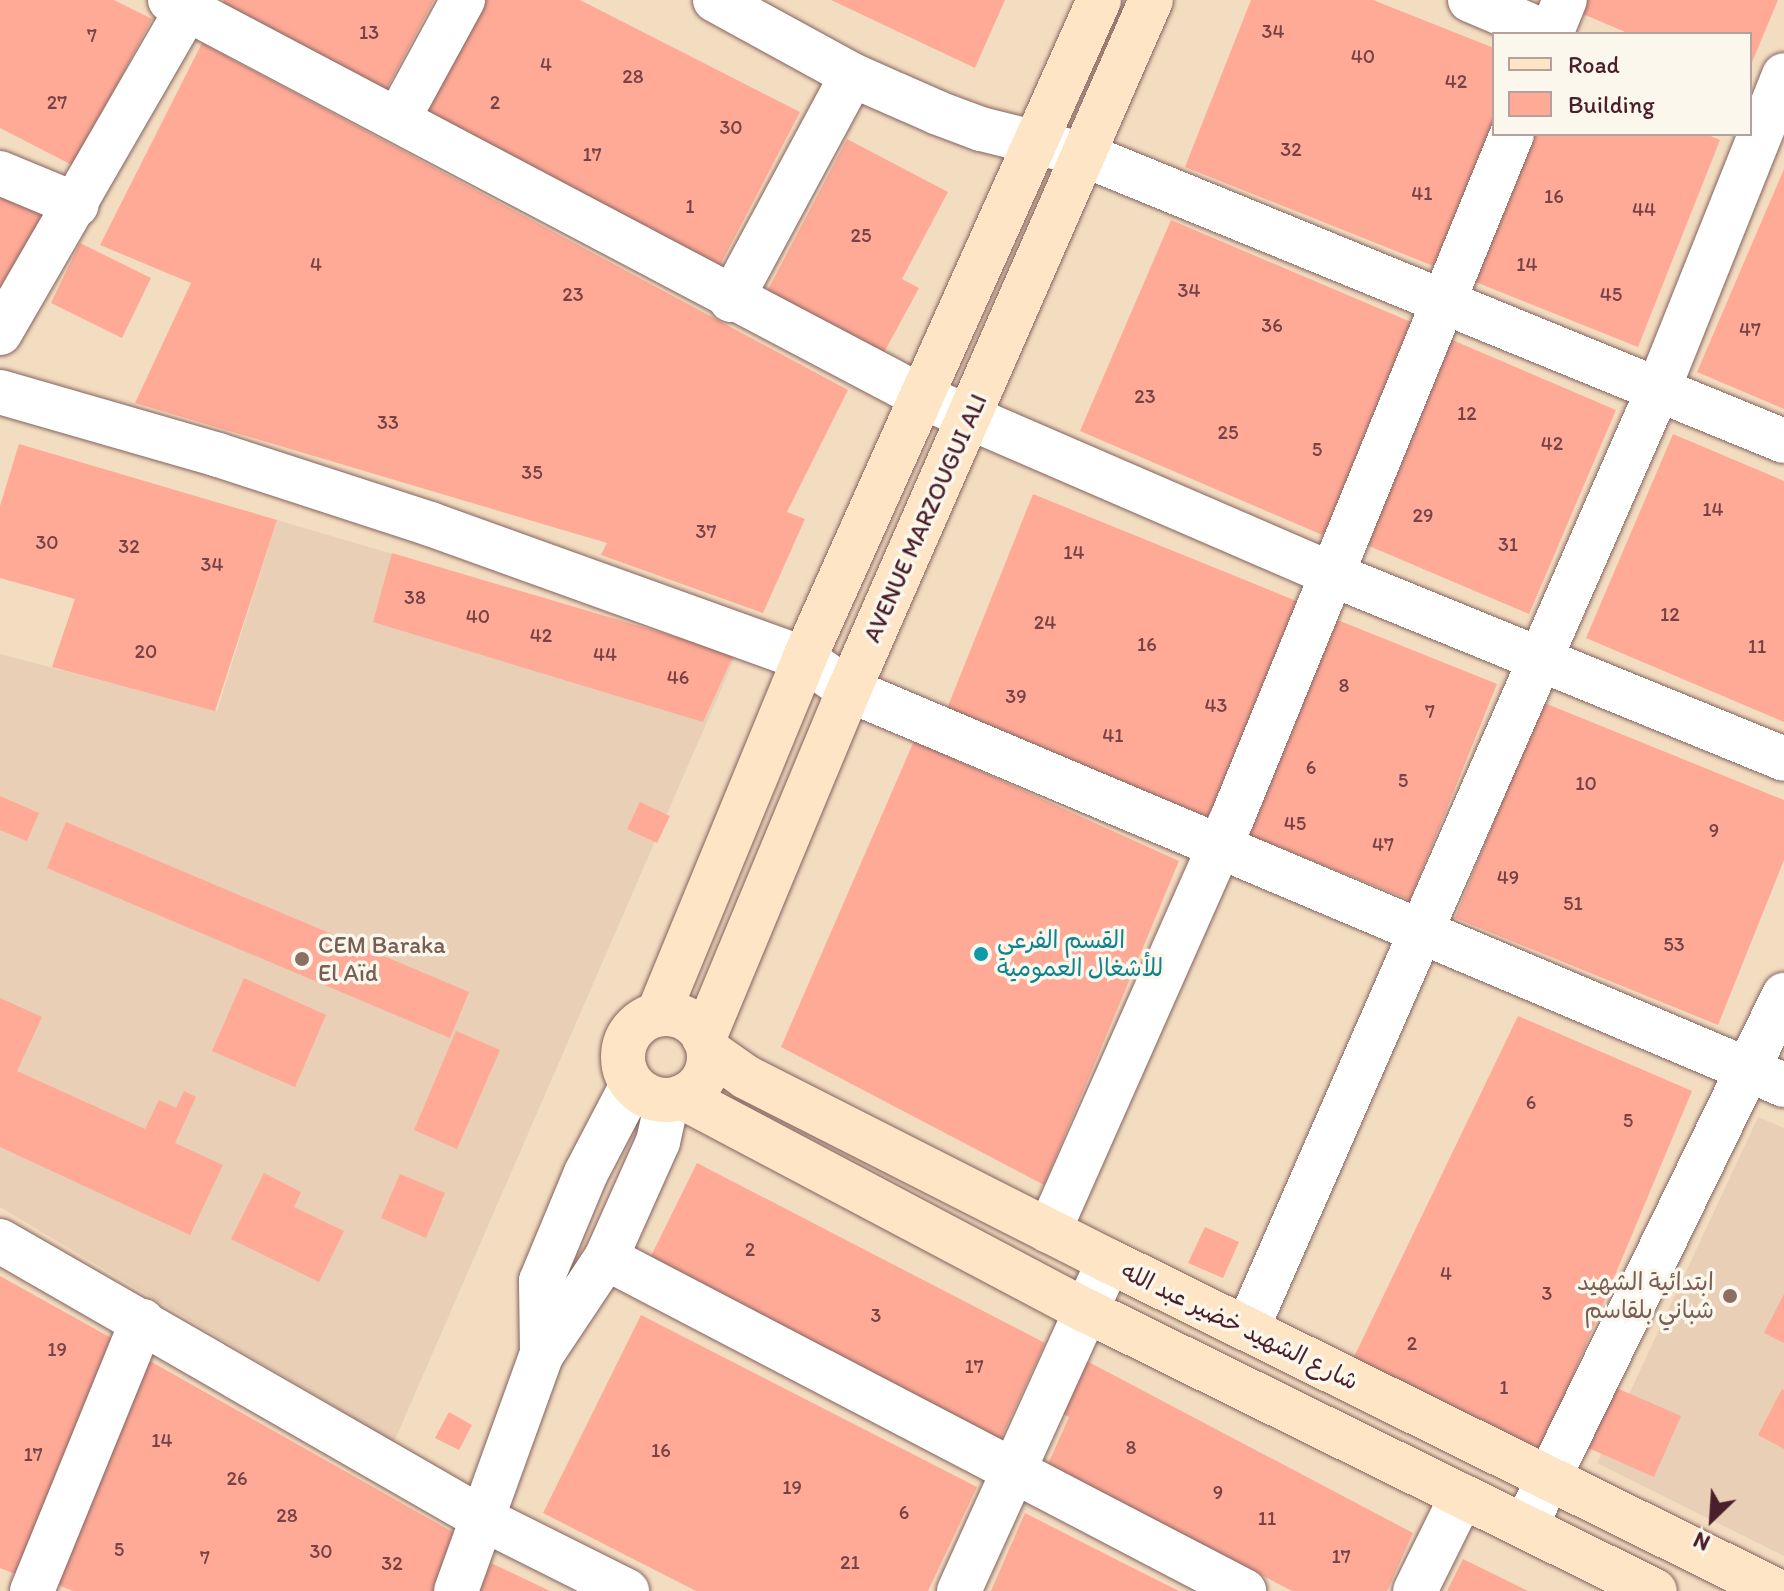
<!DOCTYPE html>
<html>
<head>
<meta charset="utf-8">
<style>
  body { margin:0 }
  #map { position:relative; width:1784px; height:1591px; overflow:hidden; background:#f3ddc0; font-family:Itim,"Playpen Sans Arabic",sans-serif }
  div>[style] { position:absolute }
  .built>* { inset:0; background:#e8cfb5 }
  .building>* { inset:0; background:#feaa97 }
  .roads { filter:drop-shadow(0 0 2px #85625f) drop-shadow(0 0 2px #85625f) }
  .minor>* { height:44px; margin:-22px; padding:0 22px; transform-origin:22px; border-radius:22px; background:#fff }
  .tertiary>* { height:44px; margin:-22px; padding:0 22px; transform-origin:22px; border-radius:22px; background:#fff }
  .secondary>* { height:44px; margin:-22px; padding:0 22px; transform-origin:22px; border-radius:22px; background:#fde5c5 }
  .secondary>.ring { margin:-22px; padding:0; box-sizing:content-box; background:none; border:44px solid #fde5c5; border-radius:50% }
  .dots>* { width:22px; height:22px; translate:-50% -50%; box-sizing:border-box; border:4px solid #fbf7ec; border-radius:50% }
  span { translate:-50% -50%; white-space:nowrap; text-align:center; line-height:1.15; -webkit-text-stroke:7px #fbf7ec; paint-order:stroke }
  .number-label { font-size:20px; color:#774246 }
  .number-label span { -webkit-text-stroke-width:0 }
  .street-label { font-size:24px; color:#4a1f2b }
  .culture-label { font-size:24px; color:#0d838f }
  .left { translate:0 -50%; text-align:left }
  .education-label { font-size:24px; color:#785e54 }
  .right { translate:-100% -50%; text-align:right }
  .legend { position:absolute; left:1492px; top:32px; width:260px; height:104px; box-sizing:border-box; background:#fbf7ec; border:2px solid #b4a19f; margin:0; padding:10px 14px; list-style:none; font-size:24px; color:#4a1f2b }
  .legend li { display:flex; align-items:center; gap:16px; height:40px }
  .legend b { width:40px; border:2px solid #b4a19f }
  .north { position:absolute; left:1672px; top:1479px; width:80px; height:80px; -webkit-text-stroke:6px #fbf7ec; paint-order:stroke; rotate:205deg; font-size:22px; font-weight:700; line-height:32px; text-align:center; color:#4a1f2b }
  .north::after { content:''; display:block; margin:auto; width:28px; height:36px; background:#4a1f2b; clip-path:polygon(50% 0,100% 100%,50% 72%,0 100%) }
</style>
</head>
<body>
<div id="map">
  <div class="built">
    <i style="clip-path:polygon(277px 520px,736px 655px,394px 1442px,0 1207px,0 654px,217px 711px)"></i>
    <i style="clip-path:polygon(1758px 1117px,1784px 1128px,1784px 1556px,1597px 1463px)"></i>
  </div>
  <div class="building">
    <i style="clip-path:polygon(0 0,114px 0,152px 19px,74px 166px,0 128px)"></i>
    <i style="clip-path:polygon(224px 0,434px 0,385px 92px,221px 6px)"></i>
    <i style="clip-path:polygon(486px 0,580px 0,800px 112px,717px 271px,426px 114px)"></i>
    <i style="clip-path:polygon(831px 0,1005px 0,975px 68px)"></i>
    <i style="clip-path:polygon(1251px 0,1373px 0,1494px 48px,1494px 135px,1441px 269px,1185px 167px)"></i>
    <i style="clip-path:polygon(1583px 0,1778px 0,1750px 67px,1750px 34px,1630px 34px,1578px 12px)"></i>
    <i style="clip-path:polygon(202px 43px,848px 390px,787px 512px,805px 519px,763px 613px,601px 555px,607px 543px,135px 403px,191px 283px,100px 245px)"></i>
    <i style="clip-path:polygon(1531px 134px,1706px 134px,1720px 140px,1638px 347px,1473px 281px)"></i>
    <i style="clip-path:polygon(847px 139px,948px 192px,902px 279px,919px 288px,881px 358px,764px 297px)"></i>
    <i style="clip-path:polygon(1784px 169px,1784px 409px,1697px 372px)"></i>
    <i style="clip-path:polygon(0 196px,47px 217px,0 294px)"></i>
    <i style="clip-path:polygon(1171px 220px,1418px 325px,1327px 537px,1080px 431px)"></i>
    <i style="clip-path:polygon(80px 243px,151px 278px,122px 338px,51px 303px)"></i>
    <i style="clip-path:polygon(1450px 339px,1616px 410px,1529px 614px,1362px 543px)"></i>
    <i style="clip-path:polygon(1673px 434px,1784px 481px,1784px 722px,1586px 638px)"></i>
    <i style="clip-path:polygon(19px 444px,277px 520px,215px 711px,52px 667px,75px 599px,0 578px,0 506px)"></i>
    <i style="clip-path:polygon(1033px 494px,1299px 602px,1211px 818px,946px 711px)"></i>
    <i style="clip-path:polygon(392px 553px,649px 629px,734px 654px,703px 722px,373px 622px)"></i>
    <i style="clip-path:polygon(1330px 617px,1497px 684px,1410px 900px,1243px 833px)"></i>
    <i style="clip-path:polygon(1542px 702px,1784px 800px,1784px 860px,1718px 1025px,1455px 918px)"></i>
    <i style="clip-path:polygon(914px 741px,1179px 861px,1044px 1185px,781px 1047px)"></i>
    <i style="clip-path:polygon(0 796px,39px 813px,27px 841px,0 830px)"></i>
    <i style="clip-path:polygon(640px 802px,670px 816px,657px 843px,627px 829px)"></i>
    <i style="clip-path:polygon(66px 822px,469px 992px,450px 1038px,47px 868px)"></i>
    <i style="clip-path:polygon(244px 978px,326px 1015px,295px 1087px,212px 1051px)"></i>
    <i style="clip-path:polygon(0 998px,42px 1017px,17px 1071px,145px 1129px,159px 1100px,176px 1108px,184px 1091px,196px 1097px,175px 1143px,223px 1165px,190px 1235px,0 1147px)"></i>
    <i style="clip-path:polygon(1518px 1016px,1692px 1091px,1542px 1450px,1353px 1359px)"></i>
    <i style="clip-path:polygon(456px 1031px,500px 1050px,457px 1149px,414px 1130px)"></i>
    <i style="clip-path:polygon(697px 1163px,1045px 1343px,1000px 1441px,651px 1256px)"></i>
    <i style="clip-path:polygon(264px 1173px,301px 1192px,294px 1207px,344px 1231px,319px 1282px,231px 1239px)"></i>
    <i style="clip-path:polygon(400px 1174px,445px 1193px,426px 1238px,381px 1218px)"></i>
    <i style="clip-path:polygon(1205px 1227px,1239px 1242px,1223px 1278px,1188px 1263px)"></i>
    <i style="clip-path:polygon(0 1276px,113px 1339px,18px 1575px,0 1568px)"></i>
    <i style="clip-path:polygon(1784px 1294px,1784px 1343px,1764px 1333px)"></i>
    <i style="clip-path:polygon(641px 1315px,977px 1487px,928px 1591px,696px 1591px,543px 1513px)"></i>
    <i style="clip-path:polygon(1066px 1350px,1413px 1533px,1387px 1591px,1292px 1591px,1048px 1464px,1069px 1417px,1042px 1404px)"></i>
    <i style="clip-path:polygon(150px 1361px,458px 1535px,434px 1591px,73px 1591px,58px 1585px,108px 1464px,77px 1451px,85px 1430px,116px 1443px)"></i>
    <i style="clip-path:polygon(1612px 1386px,1681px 1416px,1654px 1477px,1586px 1447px)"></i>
    <i style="clip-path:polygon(1782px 1389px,1784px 1390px,1784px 1449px,1758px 1435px)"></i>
    <i style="clip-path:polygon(449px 1412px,472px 1425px,459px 1450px,435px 1438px)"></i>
    <i style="clip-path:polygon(1025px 1513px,1127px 1565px,1179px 1591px,991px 1591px)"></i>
    <i style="clip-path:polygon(1463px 1559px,1528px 1591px,1447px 1591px)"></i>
    <i style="clip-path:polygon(491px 1563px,550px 1591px,480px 1591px)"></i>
  </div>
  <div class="roads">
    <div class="minor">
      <i style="left:170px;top:0;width:848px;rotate:27.83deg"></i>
      <i style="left:920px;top:396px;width:448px;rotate:23.4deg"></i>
      <i style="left:1331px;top:574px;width:489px;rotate:22.2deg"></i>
      <i style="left:715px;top:0;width:156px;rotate:28.7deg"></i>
      <i style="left:852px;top:75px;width:94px;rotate:23.8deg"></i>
      <i style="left:938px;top:113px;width:46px;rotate:20.4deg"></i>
      <i style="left:981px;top:129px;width:104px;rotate:13.9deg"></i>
      <i style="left:1082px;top:154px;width:758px;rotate:22.24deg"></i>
      <i style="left:1470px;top:0;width:87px;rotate:23deg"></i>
      <i style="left:1551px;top:34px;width:37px;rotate:-68deg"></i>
      <i style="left:398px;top:119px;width:136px;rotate:-61.4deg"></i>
      <i style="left:0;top:173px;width:83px;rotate:22.6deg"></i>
      <i style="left:731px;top:300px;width:255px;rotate:-61.7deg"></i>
      <i style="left:0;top:333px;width:384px;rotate:-60deg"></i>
      <i style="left:0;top:392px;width:227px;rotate:16.1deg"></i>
      <i style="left:218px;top:455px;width:223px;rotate:18deg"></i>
      <i style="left:430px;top:524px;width:398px;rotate:19.8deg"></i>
      <i style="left:804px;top:659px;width:55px;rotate:34.6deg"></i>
      <i style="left:849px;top:690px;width:1015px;rotate:22.9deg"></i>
      <i style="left:1049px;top:1231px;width:449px;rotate:-66.1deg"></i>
      <i style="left:1231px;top:821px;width:742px;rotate:-67.75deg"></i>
      <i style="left:0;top:1241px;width:560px;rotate:29.91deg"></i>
      <i style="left:485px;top:1520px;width:159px;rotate:26.6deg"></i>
      <i style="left:606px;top:1258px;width:720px;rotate:27.56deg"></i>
      <i style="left:1247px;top:1329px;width:1025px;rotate:-66.36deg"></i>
      <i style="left:1658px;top:390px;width:339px;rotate:-68.2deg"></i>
      <i style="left:1525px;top:1527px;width:592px;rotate:-64.04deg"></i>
      <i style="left:32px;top:1591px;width:292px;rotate:-67.8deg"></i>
      <i style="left:959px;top:1591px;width:362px;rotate:-65.6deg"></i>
      <i style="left:1415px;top:1591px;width:106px;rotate:-63.7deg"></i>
    </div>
    <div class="tertiary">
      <i style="left:542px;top:1354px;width:73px;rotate:-90.8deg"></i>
      <i style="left:541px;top:1281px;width:117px;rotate:-67.4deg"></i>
      <i style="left:586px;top:1173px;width:99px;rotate:-62.4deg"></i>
      <i style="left:456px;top:1591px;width:252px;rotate:-70.1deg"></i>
      <i style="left:542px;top:1354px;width:115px;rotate:-56.3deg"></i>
      <i style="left:606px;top:1258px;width:127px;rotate:-65.9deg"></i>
      <i style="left:658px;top:1142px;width:42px;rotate:-77.6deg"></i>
    </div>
    <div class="secondary">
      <i class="ring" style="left:623px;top:1014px;width:42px;height:42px"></i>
      <i style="left:658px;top:1014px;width:384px;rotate:-67.6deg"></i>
      <i style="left:804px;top:659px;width:722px;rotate:-65.88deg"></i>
      <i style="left:704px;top:1038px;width:377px;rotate:-67.4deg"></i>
      <i style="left:849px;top:690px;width:753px;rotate:-66.36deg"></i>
      <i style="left:709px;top:1051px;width:45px;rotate:35.1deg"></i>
      <i style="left:746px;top:1077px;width:407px;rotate:26.9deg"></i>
      <i style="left:1109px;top:1261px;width:745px;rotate:26.29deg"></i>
      <i style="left:682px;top:1097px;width:458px;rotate:27.9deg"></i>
      <i style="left:1087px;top:1311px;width:633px;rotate:26.24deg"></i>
    </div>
  </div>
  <div class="dots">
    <i style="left:981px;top:954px;background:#0f9aa8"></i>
    <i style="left:302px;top:959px;background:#8d6e63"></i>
    <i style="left:1730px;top:1296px;background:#8d6e63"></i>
  </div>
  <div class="number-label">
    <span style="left:1273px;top:31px">34</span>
    <span style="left:369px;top:32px">13</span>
    <span style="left:92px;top:35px">7</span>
    <span style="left:1363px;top:56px">40</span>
    <span style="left:546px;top:64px">4</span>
    <span style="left:633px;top:76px">28</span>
    <span style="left:1456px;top:81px">42</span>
    <span style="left:57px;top:102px">27</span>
    <span style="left:495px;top:102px">2</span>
    <span style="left:731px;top:127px">30</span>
    <span style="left:1291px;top:149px">32</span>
    <span style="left:592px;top:154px">17</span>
    <span style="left:1422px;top:193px">41</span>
    <span style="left:1554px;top:196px">16</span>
    <span style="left:690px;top:206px">1</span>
    <span style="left:1644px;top:209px">44</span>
    <span style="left:861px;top:235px">25</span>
    <span style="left:316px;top:264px">4</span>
    <span style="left:1527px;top:264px">14</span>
    <span style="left:1189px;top:290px">34</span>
    <span style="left:573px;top:294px">23</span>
    <span style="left:1611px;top:294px">45</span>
    <span style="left:1272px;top:325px">36</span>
    <span style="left:1750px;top:329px">47</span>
    <span style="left:1145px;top:396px">23</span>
    <span style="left:1467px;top:413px">12</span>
    <span style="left:388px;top:422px">33</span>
    <span style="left:1228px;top:432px">25</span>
    <span style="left:1552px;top:443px">42</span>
    <span style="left:1317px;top:449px">5</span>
    <span style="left:532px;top:472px">35</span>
    <span style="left:1713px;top:509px">14</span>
    <span style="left:1423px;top:515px">29</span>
    <span style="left:706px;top:531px">37</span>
    <span style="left:47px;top:542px">30</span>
    <span style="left:1508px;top:544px">31</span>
    <span style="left:129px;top:546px">32</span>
    <span style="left:1074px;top:552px">14</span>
    <span style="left:212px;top:564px">34</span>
    <span style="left:415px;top:597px">38</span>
    <span style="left:1670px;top:614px">12</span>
    <span style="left:478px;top:616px">40</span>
    <span style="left:1045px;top:622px">24</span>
    <span style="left:541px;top:635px">42</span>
    <span style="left:1147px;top:644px">16</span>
    <span style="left:1757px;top:646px">11</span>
    <span style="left:146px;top:651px">20</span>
    <span style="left:605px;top:654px">44</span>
    <span style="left:678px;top:677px">46</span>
    <span style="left:1344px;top:685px">8</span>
    <span style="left:1016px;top:696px">39</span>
    <span style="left:1216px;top:705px">43</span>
    <span style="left:1430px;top:711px">7</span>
    <span style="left:1113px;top:735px">41</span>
    <span style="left:1311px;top:767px">6</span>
    <span style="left:1403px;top:780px">5</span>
    <span style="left:1586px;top:783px">10</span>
    <span style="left:1295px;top:823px">45</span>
    <span style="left:1714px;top:830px">9</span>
    <span style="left:1383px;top:844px">47</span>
    <span style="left:1508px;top:877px">49</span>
    <span style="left:1573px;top:903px">51</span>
    <span style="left:1674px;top:944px">53</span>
    <span style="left:1531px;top:1102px">6</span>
    <span style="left:1628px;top:1120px">5</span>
    <span style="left:750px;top:1249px">2</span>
    <span style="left:1446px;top:1273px">4</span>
    <span style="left:1547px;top:1293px">3</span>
    <span style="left:876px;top:1315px">3</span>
    <span style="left:1412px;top:1343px">2</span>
    <span style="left:57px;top:1349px">19</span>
    <span style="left:974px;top:1366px">17</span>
    <span style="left:1504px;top:1387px">1</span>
    <span style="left:162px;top:1440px">14</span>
    <span style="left:1131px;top:1447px">8</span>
    <span style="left:661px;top:1450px">16</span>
    <span style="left:33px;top:1454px">17</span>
    <span style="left:237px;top:1478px">26</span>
    <span style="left:792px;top:1487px">19</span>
    <span style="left:1218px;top:1492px">9</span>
    <span style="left:904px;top:1512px">6</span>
    <span style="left:287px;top:1515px">28</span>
    <span style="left:1267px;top:1518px">11</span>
    <span style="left:119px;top:1549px">5</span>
    <span style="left:321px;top:1551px">30</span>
    <span style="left:1341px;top:1556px">17</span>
    <span style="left:205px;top:1557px">7</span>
    <span style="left:850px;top:1562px">21</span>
    <span style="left:392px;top:1563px">32</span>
  </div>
  <div class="street-label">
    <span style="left:925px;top:518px;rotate:-66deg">AVENUE MARZOUGUI ALI</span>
    <span style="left:1240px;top:1326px;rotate:26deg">شارع الشهيد خضير عبد الله</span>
  </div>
  <div class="culture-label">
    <span class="left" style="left:997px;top:954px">القسم الفرعي<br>للأشغال العمومية</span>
  </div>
  <div class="education-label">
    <span class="left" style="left:318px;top:959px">CEM Baraka<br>El Aïd</span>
    <span class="right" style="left:1714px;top:1296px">ابتدائية الشهيد<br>شباني بلقاسم</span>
  </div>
  <ul class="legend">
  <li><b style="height:10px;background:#fde5c5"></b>Road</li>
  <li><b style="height:22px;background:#feaa97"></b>Building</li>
  </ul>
  <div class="north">N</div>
</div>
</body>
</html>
